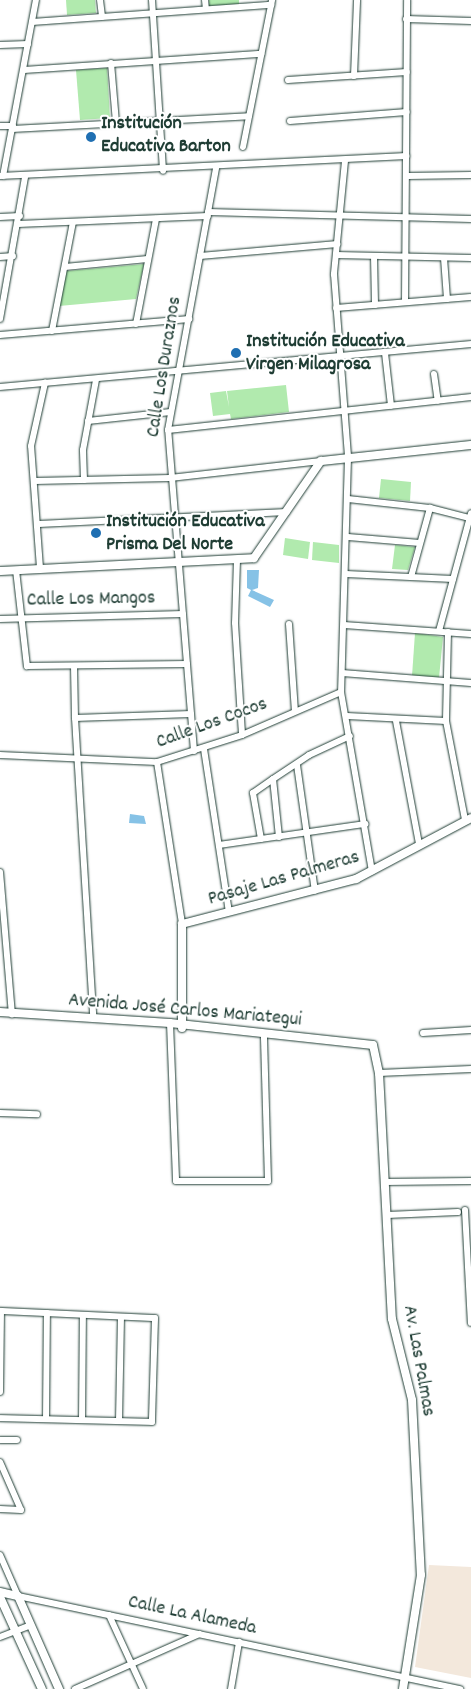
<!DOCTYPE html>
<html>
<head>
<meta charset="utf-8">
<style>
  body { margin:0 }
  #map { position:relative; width:471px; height:1689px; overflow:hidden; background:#fff; font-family:Dekko,sans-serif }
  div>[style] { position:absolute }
  .built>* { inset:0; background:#f3e8dc }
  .green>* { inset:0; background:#b1eaae }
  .water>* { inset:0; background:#86c2e6 }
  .roads { filter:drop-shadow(0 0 1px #1f3d34) drop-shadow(0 0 1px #1f3d34) }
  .minor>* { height:6px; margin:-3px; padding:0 3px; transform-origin:3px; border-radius:3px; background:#fff }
  .tertiary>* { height:8px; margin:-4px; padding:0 4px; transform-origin:4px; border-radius:4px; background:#fff }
  .dots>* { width:14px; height:14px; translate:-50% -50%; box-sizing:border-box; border:2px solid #fff; border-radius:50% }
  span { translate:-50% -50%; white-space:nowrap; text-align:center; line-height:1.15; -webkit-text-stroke:4px #fff; paint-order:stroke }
  .poi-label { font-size:20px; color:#1f3d34; font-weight:700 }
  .left { translate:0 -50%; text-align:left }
  .street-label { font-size:20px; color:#1f3d34 }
</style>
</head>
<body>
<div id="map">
  <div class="built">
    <i style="clip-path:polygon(429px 1565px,471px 1567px,471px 1678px,415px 1667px)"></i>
  </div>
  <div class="green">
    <i style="clip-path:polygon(66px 0,95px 0,96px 13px,67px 15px)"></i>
    <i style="clip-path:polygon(209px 0,239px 0,239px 4px,209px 6px)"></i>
    <i style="clip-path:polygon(107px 68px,110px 118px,80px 120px,76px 70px)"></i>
    <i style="clip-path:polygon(144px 264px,136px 299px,59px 306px,66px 271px)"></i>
    <i style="clip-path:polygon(286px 385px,289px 412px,231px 419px,230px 414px,213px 416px,210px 393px,226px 391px,229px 407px,227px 391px)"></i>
    <i style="clip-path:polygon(381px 479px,411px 482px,410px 501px,379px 498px)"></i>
    <i style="clip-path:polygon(285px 538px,310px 542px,308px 559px,283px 555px)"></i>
    <i style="clip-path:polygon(313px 542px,339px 545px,339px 563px,312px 560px)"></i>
    <i style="clip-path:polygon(395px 545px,415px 547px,408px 570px,392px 569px)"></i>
    <i style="clip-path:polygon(415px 633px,443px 637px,439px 678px,412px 676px)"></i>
  </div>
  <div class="water">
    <i style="clip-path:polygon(247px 570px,259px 570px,258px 588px,252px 590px,274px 600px,270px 607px,248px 596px,251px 590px,247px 588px)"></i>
    <i style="clip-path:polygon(130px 814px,144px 816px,146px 824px,129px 823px)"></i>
  </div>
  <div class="roads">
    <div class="minor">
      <i style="left:100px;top:0;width:17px;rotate:83deg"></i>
      <i style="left:152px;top:0;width:171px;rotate:86.3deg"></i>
      <i style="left:205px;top:0;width:9px;rotate:84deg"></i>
      <i style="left:406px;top:19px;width:65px;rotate:1.8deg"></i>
      <i style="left:32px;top:22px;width:240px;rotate:-4.1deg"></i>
      <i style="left:0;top:45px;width:28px;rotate:-2deg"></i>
      <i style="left:111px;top:63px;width:60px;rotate:85.2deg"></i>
      <i style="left:24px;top:70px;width:238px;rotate:-3.9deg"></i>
      <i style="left:354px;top:76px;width:76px;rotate:-87.7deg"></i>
      <i style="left:288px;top:80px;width:119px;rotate:-3.8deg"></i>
      <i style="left:290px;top:121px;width:117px;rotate:-4.4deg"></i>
      <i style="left:0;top:126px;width:13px"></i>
      <i style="left:12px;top:129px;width:237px;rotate:-3.1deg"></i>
      <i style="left:243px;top:147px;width:150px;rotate:-78.8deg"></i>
      <i style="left:345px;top:161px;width:114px;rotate:95.6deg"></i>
      <i style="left:334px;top:274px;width:185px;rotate:85.6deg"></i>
      <i style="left:348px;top:458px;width:234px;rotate:91.7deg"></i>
      <i style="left:341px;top:692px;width:182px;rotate:80.2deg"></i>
      <i style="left:0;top:176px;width:407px;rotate:-2.8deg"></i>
      <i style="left:3px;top:176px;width:179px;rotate:-79.4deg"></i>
      <i style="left:408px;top:176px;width:63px;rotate:-0.9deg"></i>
      <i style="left:208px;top:212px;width:263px;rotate:1.5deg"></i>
      <i style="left:0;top:217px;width:20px;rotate:-3deg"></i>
      <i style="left:18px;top:224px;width:190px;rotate:-2.4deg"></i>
      <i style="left:336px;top:255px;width:135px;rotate:1.3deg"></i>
      <i style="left:200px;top:256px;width:138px;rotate:-5deg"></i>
      <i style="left:374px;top:256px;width:49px;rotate:88.8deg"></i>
      <i style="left:0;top:257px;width:13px;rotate:-4deg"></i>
      <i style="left:444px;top:258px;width:41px;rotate:85.8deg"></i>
      <i style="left:65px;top:267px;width:83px;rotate:-5.5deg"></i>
      <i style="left:405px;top:302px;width:302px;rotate:-89.6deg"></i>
      <i style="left:336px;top:308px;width:135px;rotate:-4.7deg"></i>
      <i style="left:0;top:319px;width:144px;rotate:-80deg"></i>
      <i style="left:136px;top:324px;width:107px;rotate:-79.2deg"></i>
      <i style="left:52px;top:331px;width:111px;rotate:-79.1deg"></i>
      <i style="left:0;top:335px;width:190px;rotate:-4.8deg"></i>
      <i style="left:385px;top:353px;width:53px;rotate:83.5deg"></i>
      <i style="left:434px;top:374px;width:27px;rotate:82deg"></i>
      <i style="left:0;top:387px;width:473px;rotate:-5.2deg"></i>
      <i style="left:88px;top:421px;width:83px;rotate:-6.2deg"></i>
      <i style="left:168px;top:430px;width:305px;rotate:-6.2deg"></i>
      <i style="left:84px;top:480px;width:30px;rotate:-92deg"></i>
      <i style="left:83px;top:450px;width:71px;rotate:-79.5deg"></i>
      <i style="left:35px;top:481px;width:135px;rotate:-1.3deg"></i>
      <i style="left:170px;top:478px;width:152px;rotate:-6.4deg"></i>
      <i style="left:348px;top:499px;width:82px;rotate:6.3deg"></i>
      <i style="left:430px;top:508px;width:40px;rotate:14.4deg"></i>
      <i style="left:39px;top:524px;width:248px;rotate:-2.8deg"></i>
      <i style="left:348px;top:537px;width:72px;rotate:4.8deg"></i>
      <i style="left:237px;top:560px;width:63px;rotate:91.8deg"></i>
      <i style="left:235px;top:623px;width:112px;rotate:86.4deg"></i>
      <i style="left:40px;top:568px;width:122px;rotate:-94.2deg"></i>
      <i style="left:31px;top:446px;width:65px;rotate:-77.5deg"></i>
      <i style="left:16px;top:570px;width:97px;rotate:83.5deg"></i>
      <i style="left:27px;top:666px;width:160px;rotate:-0.7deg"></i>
      <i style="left:346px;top:574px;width:107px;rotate:2.7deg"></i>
      <i style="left:411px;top:577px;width:72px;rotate:-74.6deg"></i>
      <i style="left:0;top:619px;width:183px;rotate:-1.6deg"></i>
      <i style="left:289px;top:624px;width:87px;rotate:86.1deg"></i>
      <i style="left:344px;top:625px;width:127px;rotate:4.1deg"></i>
      <i style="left:439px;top:631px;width:122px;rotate:-74.8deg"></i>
      <i style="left:448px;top:632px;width:89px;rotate:91.3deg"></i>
      <i style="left:446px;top:721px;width:101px;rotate:79.1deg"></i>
      <i style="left:74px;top:666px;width:52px;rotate:88.9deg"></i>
      <i style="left:75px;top:718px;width:116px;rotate:-2deg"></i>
      <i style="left:342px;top:673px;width:129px;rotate:4.4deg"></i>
      <i style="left:347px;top:716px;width:99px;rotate:2.9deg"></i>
      <i style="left:75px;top:718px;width:299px;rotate:86.5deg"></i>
      <i style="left:396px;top:721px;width:125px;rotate:79.4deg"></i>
      <i style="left:204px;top:749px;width:165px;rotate:81.3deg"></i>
      <i style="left:194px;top:751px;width:322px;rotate:-94.6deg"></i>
      <i style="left:168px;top:430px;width:266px;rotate:-79.6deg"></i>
      <i style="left:0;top:755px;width:157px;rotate:2.6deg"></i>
      <i style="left:157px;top:762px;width:89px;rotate:-17.6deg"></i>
      <i style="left:242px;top:735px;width:108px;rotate:-23.5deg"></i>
      <i style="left:157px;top:762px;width:164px;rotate:81.2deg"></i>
      <i style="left:297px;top:765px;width:127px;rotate:81.9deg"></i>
      <i style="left:279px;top:837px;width:58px;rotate:-95.9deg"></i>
      <i style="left:273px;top:779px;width:43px;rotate:-33.7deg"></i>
      <i style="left:309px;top:755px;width:45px;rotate:-24.9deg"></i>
      <i style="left:261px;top:839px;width:47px;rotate:-99.9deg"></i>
      <i style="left:253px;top:793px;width:24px;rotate:-35deg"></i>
      <i style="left:219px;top:845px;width:148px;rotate:-8.2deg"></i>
      <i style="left:0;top:872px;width:143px;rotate:85.2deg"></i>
      <i style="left:170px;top:1023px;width:158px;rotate:87.8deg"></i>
      <i style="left:176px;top:1181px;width:92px"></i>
      <i style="left:268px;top:1181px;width:145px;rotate:-91.6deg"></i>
      <i style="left:423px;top:1033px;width:48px;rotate:-3.6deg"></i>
      <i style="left:379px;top:1073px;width:92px;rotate:-2.5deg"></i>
      <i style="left:0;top:1113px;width:37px;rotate:2deg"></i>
      <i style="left:385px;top:1182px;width:86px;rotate:-0.7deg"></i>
      <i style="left:465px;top:1210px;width:113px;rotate:87deg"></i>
      <i style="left:387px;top:1215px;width:71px;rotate:-2.4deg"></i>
      <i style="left:0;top:1311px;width:155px;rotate:2.6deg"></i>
      <i style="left:155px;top:1318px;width:104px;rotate:91.7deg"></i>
      <i style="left:152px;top:1422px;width:152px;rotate:-178.5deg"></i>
      <i style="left:0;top:1392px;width:81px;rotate:-89.3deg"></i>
      <i style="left:46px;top:1419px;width:106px;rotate:-89.5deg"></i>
      <i style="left:82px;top:1420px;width:105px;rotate:-89.5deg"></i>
      <i style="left:119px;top:1421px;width:104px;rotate:-88.9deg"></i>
      <i style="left:0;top:1440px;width:17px"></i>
      <i style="left:0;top:1462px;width:52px;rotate:66.4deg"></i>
      <i style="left:21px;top:1510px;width:21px;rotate:-177deg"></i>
      <i style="left:0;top:1555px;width:45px;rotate:66.3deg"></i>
      <i style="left:18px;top:1596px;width:452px;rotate:11.9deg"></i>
      <i style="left:109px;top:1615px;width:81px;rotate:65.3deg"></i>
      <i style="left:0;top:1637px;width:33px;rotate:-21deg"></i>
      <i style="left:75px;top:1689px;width:136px;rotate:-23.9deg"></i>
      <i style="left:231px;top:1689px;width:48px;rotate:-80.3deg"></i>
    </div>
    <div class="tertiary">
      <i style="left:0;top:571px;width:254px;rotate:-2.9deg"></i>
      <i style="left:254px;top:558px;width:118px;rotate:-55.4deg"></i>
      <i style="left:321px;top:461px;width:151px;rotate:-6.1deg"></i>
      <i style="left:0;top:1012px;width:170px;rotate:3.7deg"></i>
      <i style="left:170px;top:1023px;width:204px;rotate:6.2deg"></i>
      <i style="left:373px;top:1045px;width:29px;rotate:78deg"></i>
      <i style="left:379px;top:1073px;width:246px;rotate:87deg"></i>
      <i style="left:392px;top:1319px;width:83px;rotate:76.1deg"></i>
      <i style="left:412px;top:1400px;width:175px;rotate:87.1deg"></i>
      <i style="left:421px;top:1575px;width:115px;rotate:99deg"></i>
      <i style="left:182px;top:1028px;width:104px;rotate:-90deg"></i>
      <i style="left:182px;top:924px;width:180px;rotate:-14.5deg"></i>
      <i style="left:356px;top:879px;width:130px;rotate:-27.9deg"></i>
      <i style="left:0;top:1592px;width:18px;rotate:13deg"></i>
      <i style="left:18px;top:1596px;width:102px;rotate:66.2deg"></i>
      <i style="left:0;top:1597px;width:101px;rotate:65.5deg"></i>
    </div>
  </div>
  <div class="dots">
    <i style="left:91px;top:137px;background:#1f6fb2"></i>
    <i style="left:236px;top:353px;background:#1f6fb2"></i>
    <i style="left:96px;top:533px;background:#1f6fb2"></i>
  </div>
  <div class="poi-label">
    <span class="left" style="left:101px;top:136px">Institución<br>Educativa Barton</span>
    <span class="left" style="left:246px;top:354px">Institución Educativa<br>Virgen Milagrosa</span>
    <span class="left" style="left:106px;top:534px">Institución Educativa<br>Prisma Del Norte</span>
  </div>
  <div class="street-label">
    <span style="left:165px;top:367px;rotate:-81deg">Calle Los Duraznos</span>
    <span style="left:91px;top:600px;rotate:-1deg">Calle Los Mangos</span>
    <span style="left:212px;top:724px;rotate:-20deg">Calle Los Cocos</span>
    <span style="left:284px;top:879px;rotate:-16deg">Pasaje Las Palmeras</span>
    <span style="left:185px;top:1011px;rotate:5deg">Avenida José Carlos Mariategui</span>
    <span style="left:418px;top:1361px;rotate:80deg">Av. Las Palmas</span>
    <span style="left:192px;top:1616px;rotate:12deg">Calle La Alameda</span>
  </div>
</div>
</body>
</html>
